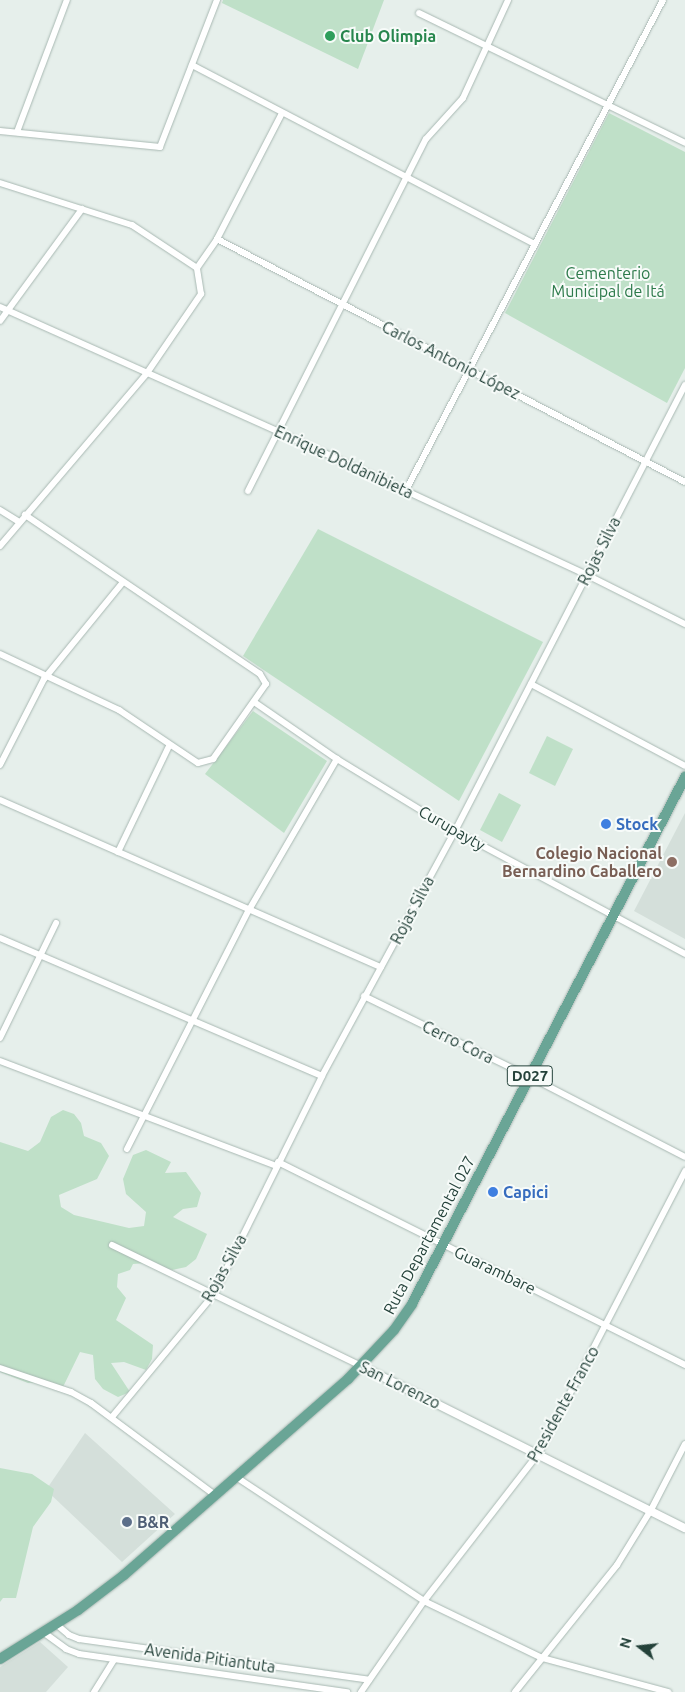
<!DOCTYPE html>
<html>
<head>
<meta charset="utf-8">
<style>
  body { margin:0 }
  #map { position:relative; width:685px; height:1692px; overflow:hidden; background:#e6efeb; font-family:Ubuntu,sans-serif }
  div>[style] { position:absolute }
  .built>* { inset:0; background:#d4dfda }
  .green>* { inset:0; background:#bfe0c8 }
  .roads { filter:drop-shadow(0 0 1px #a8b8b2) drop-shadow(0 0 1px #a8b8b2) }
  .minor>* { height:6px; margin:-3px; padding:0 3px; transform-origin:3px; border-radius:3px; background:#fff }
  .tertiary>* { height:8px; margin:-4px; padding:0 4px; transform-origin:4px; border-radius:4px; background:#fff }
  .primary>* { height:10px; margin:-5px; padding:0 5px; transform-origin:5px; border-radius:5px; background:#6aa596 }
  .dots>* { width:14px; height:14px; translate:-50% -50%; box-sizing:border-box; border:2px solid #f7fbf9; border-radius:50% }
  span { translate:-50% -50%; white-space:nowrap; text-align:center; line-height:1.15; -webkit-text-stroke:4px #f7fbf9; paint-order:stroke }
  .shield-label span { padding:1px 4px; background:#f7fbf9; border:1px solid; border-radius:4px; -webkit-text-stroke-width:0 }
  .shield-label { font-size:15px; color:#24423a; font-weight:700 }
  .leisure-label { font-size:16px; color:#27864d; font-weight:700 }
  .left { translate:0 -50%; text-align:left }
  .park-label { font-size:16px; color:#2d7a4b }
  .street-label { font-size:16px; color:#24423a }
  .shop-label { font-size:16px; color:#366cbe; font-weight:700 }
  .education-label { font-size:16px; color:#785e54; font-weight:700 }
  .right { translate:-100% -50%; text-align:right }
  .service-label { font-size:16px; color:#4e5e75; font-weight:700 }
  .north { position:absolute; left:615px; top:1622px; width:50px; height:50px; -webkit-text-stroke:4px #f7fbf9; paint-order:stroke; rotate:286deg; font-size:14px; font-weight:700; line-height:20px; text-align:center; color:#24423a }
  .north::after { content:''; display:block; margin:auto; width:18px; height:22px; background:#24423a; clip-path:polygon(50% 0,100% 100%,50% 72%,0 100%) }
</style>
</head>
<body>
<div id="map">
  <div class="built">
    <i style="clip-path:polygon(685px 813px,685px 939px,634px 911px)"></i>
    <i style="clip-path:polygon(85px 1433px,175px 1514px,122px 1562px,46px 1490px)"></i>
    <i style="clip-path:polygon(40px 1642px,68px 1667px,46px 1692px,0 1692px,0 1667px)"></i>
  </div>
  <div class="green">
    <i style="clip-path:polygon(223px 0,384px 0,358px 69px,222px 3px)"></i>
    <i style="clip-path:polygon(609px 113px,685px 152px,685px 368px,667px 403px,505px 313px)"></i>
    <i style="clip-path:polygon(318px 529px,543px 642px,459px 801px,243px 656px)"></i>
    <i style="clip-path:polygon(253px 711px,327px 761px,284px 833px,205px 774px)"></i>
    <i style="clip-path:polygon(547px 736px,573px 749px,555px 786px,529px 773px)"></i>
    <i style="clip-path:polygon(499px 793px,521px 805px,502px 842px,480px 830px)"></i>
    <i style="clip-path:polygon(63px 1110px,74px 1114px,81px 1123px,84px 1136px,101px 1143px,109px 1156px,97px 1179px,59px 1195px,61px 1207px,74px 1215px,129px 1228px,144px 1226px,146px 1212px,126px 1194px,123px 1179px,133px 1155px,146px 1150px,171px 1162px,165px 1173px,186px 1172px,201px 1193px,197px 1207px,183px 1209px,173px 1217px,207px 1234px,196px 1259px,186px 1267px,172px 1270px,146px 1263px,133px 1264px,130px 1270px,118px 1274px,117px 1287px,126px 1298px,116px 1320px,153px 1345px,152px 1359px,146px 1370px,124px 1362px,111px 1363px,130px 1392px,118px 1397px,103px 1389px,95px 1379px,93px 1355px,80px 1352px,63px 1387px,51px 1382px,28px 1383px,0 1372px,0 1142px,28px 1151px,40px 1142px,51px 1117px)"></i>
    <i style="clip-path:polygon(0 1468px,32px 1474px,54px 1489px,51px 1502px,33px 1527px,16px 1598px,3px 1598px,0 1602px)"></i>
  </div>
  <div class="roads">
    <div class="minor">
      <i style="left:419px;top:13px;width:296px;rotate:26deg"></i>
      <i style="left:192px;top:65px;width:387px;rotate:27.6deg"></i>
      <i style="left:0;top:131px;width:161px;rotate:5.7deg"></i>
      <i style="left:160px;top:147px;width:158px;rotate:-68.8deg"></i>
      <i style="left:17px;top:132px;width:141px;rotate:-69.3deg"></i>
      <i style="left:0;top:183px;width:139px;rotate:17.7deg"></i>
      <i style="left:132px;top:225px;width:78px;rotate:33.5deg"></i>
      <i style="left:197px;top:268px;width:35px;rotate:-55deg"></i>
      <i style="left:217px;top:239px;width:142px;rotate:-62.7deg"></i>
      <i style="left:217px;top:239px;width:527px;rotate:27.44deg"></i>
      <i style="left:0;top:307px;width:303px;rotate:24.1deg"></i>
      <i style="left:277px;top:431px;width:342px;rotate:24.9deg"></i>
      <i style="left:587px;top:575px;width:110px;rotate:26.6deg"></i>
      <i style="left:0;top:321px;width:139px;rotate:-53.8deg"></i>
      <i style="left:406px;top:490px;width:553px;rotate:-62.32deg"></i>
      <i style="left:248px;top:491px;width:394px;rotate:-63.2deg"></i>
      <i style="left:426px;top:139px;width:55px;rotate:-47.9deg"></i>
      <i style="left:463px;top:98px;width:108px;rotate:-65.3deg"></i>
      <i style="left:0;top:510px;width:22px;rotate:32deg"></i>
      <i style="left:0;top:546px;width:227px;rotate:-49.6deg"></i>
      <i style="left:147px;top:373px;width:96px;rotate:-55.6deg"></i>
      <i style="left:201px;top:294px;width:26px;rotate:-99deg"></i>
      <i style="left:0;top:654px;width:132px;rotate:25.2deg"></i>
      <i style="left:119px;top:710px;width:95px;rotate:33.9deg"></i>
      <i style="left:198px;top:763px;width:16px;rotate:-15deg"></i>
      <i style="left:213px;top:759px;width:92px;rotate:-54.8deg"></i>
      <i style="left:266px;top:684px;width:12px;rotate:-121deg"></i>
      <i style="left:260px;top:674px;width:284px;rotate:-145.9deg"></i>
      <i style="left:531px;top:684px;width:174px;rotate:28deg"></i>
      <i style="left:254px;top:702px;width:101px;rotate:34.5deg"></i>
      <i style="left:337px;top:759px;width:138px;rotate:31.4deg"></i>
      <i style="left:455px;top:831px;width:261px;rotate:28.1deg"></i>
      <i style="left:0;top:765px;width:97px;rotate:-62.9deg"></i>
      <i style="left:44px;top:679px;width:125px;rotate:-50.8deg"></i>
      <i style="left:0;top:800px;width:416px;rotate:23.7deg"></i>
      <i style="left:118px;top:852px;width:118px;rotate:-64.3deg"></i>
      <i style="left:0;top:938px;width:350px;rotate:23.2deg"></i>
      <i style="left:364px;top:996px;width:185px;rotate:26deg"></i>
      <i style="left:530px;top:1077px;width:174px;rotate:27.3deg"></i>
      <i style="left:0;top:1038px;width:128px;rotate:-64deg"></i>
      <i style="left:0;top:1061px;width:295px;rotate:20.8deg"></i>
      <i style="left:127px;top:1149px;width:268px;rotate:-63deg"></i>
      <i style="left:249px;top:910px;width:175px;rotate:-59.8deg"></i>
      <i style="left:278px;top:1162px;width:455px;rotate:26.5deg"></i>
      <i style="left:112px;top:1245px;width:277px;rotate:25.9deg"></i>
      <i style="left:0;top:1368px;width:75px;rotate:18.7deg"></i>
      <i style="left:71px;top:1392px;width:23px;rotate:29deg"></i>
      <i style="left:91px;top:1403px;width:156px;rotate:36.6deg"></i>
      <i style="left:112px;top:1417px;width:160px;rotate:-50.3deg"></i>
      <i style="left:214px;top:1294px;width:243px;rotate:-63.6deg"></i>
      <i style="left:322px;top:1076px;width:279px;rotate:-61.5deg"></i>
      <i style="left:455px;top:831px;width:502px;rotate:-62.72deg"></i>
      <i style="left:236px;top:1477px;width:225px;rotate:33.4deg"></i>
      <i style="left:424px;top:1601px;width:131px;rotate:25.8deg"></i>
      <i style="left:542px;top:1658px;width:131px;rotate:15.1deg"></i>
      <i style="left:56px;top:1624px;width:17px;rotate:40deg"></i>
      <i style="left:69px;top:1635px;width:11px;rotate:22deg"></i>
      <i style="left:79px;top:1639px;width:293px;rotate:8deg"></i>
      <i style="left:43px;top:1632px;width:29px;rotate:36deg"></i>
      <i style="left:66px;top:1649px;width:14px;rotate:21deg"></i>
      <i style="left:79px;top:1654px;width:271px;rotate:8.1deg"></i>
      <i style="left:94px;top:1692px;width:38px;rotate:-58deg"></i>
      <i style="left:361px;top:1692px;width:111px;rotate:-55.3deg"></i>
      <i style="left:424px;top:1601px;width:187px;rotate:-52.2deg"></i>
      <i style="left:539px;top:1453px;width:318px;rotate:-62.6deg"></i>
      <i style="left:515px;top:1692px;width:163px;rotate:-51.2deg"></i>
      <i style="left:617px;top:1565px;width:65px;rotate:-58.3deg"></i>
      <i style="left:651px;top:1510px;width:74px;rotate:-62.7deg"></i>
    </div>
    <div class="tertiary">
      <i style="left:361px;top:1366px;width:362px;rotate:26.6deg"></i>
    </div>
    <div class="primary">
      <i style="left:0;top:1659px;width:92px;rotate:-32.1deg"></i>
      <i style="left:78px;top:1610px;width:58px;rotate:-37.3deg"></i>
      <i style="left:124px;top:1575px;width:298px;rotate:-41.2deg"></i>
      <i style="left:348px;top:1379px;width:67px;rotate:-46.8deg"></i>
      <i style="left:394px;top:1330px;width:32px;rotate:-55deg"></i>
      <i style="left:412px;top:1304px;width:594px;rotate:-62.61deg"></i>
    </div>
  </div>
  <div class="dots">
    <i style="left:330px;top:36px;background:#2e9e5b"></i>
    <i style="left:606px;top:824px;background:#3f7fe0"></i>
    <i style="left:672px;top:862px;background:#8d6e63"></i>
    <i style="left:493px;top:1192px;background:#3f7fe0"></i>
    <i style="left:127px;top:1522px;background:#5c6f8a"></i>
  </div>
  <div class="shield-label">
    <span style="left:530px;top:1076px">D027</span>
  </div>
  <div class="leisure-label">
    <span class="left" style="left:340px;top:36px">Club Olimpia</span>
  </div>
  <div class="park-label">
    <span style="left:608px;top:282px">Cementerio<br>Municipal de Itá</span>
  </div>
  <div class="street-label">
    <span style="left:451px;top:360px;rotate:27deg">Carlos Antonio López</span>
    <span style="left:344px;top:462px;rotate:25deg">Enrique Doldanibieta</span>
    <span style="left:599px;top:551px;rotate:-63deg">Rojas Silva</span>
    <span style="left:452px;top:828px;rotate:30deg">Curupayty</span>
    <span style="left:412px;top:910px;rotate:-62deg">Rojas Silva</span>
    <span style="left:458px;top:1042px;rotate:26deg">Cerro Cora</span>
    <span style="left:429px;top:1235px;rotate:-62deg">Ruta Departamental 027</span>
    <span style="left:224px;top:1268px;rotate:-61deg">Rojas Silva</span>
    <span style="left:495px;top:1270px;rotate:26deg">Guarambare</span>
    <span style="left:400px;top:1385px;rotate:26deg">San Lorenzo</span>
    <span style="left:563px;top:1404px;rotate:-61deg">Presidente Franco</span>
    <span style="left:210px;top:1658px;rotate:8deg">Avenida Pitiantuta</span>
  </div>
  <div class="shop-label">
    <span class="left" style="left:616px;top:824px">Stock</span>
    <span class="left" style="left:503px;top:1192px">Capici</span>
  </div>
  <div class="education-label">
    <span class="right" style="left:662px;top:862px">Colegio Nacional<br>Bernardino Caballero</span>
  </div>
  <div class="service-label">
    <span class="left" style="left:137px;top:1522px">B&amp;R</span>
  </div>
  <div class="north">N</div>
</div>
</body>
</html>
